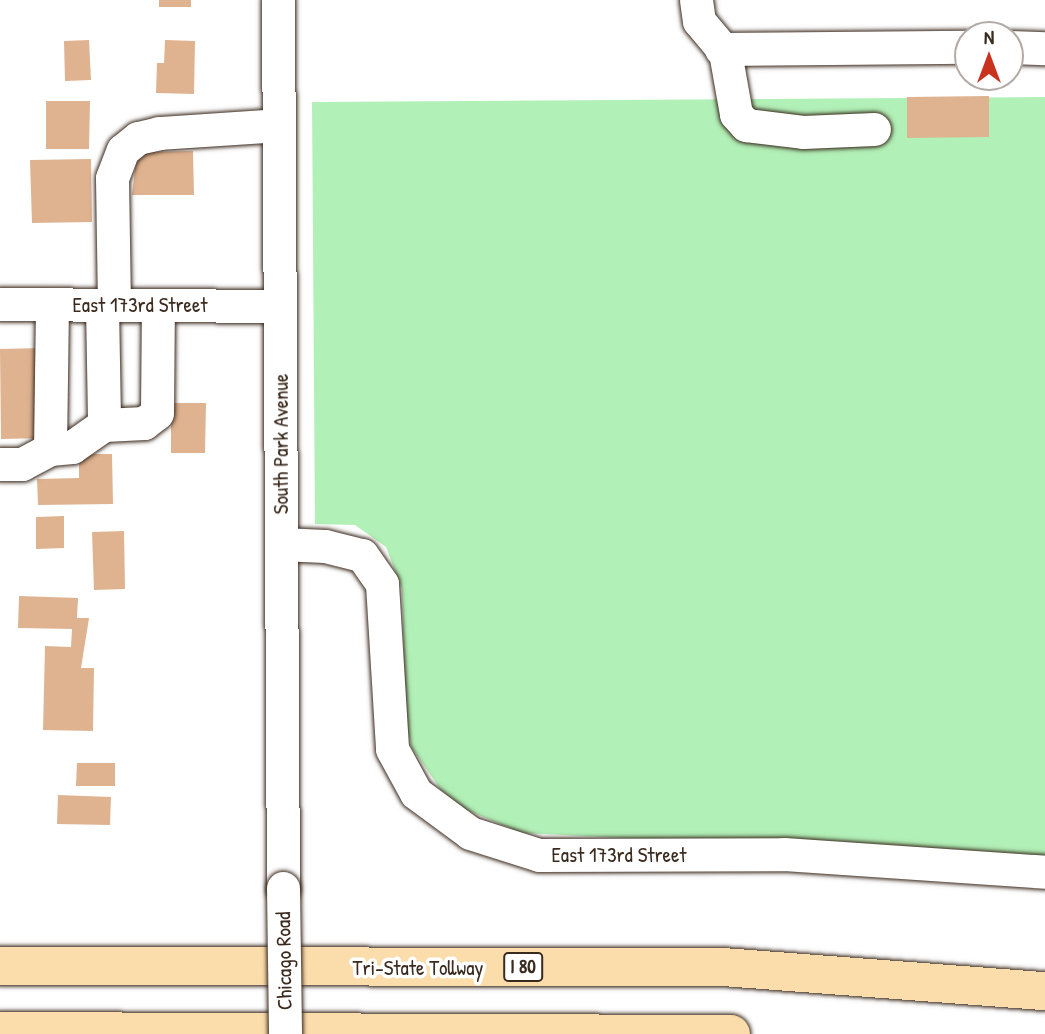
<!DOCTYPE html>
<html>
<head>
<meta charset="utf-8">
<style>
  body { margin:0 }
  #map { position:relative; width:1045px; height:1034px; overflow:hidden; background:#fff; font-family:"Patrick Hand",sans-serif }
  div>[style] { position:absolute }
  .green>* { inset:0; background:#b1f0b7 }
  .building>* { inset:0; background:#dfb390 }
  .roads { filter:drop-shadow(0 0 2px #3b2a1e) drop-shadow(0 0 2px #3b2a1e) }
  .minor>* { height:33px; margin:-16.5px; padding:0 16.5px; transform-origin:16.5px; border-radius:16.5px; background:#fff }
  .highway>* { height:38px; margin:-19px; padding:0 19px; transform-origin:19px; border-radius:19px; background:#fbdcab }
  .bridges { filter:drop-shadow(0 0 2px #3b2a1e) drop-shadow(0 0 2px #3b2a1e) }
  .minor-bridge>* { height:33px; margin:-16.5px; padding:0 16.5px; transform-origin:16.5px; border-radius:16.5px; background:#fff }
  span { translate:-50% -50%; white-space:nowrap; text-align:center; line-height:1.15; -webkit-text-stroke:7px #fff; paint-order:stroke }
  .shield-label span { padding:2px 5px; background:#fff; border:2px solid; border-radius:5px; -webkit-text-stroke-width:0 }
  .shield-label { font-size:19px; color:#3b2a1e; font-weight:700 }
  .street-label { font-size:21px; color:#3b2a1e }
  .north { position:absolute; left:954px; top:21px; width:70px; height:70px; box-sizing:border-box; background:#fff; border:2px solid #b1aaa5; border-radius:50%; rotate:0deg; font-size:19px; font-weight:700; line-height:28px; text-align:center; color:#3b2a1e }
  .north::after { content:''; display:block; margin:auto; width:24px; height:32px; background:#c8321e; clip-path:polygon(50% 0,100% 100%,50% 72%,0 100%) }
</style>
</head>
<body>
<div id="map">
  <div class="green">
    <i style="clip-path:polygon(1045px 97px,1045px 859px,522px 833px,464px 809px,441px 790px,412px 748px,406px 724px,402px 589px,386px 547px,355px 525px,315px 524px,312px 102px)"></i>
  </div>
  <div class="building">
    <i style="clip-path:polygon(159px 0,191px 0,191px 7px,159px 7px)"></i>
    <i style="clip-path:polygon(89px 40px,91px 80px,65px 81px,64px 41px)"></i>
    <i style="clip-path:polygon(165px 40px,195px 41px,194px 94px,156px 93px,157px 63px,164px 63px)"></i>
    <i style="clip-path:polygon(989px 96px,989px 137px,907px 138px,907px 97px)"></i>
    <i style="clip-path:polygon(46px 101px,90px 101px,89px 149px,46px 149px)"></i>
    <i style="clip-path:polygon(193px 151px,194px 195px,132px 195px,137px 152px)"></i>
    <i style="clip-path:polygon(91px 159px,92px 222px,32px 223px,30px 160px)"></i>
    <i style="clip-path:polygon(42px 348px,44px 438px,1px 439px,0 349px)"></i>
    <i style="clip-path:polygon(171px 403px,206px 403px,205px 453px,171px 453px)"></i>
    <i style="clip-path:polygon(79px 454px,112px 454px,113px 504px,38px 505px,37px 479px,79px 478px)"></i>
    <i style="clip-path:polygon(64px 516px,64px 548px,36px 549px,36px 517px)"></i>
    <i style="clip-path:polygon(124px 531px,125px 589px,94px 590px,92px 532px)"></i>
    <i style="clip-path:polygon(19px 596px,78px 598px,77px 618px,89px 618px,81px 668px,94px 668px,93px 731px,43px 730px,45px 646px,71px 647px,72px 629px,18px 628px)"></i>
    <i style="clip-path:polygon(77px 763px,115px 763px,115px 786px,76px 786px)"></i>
    <i style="clip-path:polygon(58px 795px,111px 797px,110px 825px,57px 824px)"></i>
  </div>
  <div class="roads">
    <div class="minor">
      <i style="left:278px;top:0;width:888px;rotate:89.68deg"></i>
      <i style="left:696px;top:0;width:21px;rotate:82deg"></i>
      <i style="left:699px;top:21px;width:40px;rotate:50deg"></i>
      <i style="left:725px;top:52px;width:63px;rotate:79.9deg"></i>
      <i style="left:736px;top:114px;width:15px;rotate:48deg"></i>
      <i style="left:746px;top:125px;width:57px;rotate:7deg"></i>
      <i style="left:803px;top:132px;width:71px;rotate:-2.4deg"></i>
      <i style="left:1010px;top:47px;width:35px;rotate:2deg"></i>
      <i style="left:721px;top:49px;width:247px;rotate:-0.5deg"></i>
      <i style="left:0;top:304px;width:280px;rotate:0.4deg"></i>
      <i style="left:102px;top:305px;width:120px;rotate:89deg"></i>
      <i style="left:104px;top:425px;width:40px;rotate:-2.9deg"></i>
      <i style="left:144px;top:423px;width:16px;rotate:-38deg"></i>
      <i style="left:157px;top:413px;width:108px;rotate:-89.5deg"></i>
      <i style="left:114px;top:305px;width:127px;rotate:-90.9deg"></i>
      <i style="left:112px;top:178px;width:30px;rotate:-69deg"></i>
      <i style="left:123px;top:150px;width:19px;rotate:-39deg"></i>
      <i style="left:138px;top:138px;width:22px;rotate:-13deg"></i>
      <i style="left:159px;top:133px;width:120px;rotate:-3.8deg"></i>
      <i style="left:50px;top:449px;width:22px;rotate:-5deg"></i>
      <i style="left:72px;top:447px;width:39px;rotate:-35deg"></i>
      <i style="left:0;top:464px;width:22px"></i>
      <i style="left:22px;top:464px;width:32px;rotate:-28deg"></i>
      <i style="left:50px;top:449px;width:145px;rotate:-89.2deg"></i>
      <i style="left:281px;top:544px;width:44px;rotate:2.6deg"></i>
      <i style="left:325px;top:546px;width:38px;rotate:14deg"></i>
      <i style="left:362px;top:555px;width:35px;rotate:55deg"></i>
      <i style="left:382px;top:584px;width:165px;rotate:86.5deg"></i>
      <i style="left:392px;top:749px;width:50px;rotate:61.4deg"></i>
      <i style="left:416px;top:793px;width:67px;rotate:36.5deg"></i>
      <i style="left:470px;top:833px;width:72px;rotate:17.7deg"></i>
      <i style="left:539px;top:855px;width:245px;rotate:-0.2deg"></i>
      <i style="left:784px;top:854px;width:262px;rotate:3.9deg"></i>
    </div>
    <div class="highway">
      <i style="left:0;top:966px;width:723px;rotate:0.08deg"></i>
      <i style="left:723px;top:967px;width:323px;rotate:4.3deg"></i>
      <i style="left:0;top:1031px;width:731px;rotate:0.24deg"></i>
    </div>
  </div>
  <div class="bridges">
    <div class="minor-bridge">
      <i style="left:283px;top:888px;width:146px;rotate:89.2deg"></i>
    </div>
  </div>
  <div class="shield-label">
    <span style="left:523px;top:967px">I 80</span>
  </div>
  <div class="street-label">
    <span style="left:140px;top:305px">East 173rd Street</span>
    <span style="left:281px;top:444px;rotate:-90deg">South Park Avenue</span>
    <span style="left:619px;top:855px">East 173rd Street</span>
    <span style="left:284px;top:961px;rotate:-91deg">Chicago Road</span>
    <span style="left:418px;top:968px">Tri-State Tollway</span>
  </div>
  <div class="north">N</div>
</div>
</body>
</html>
